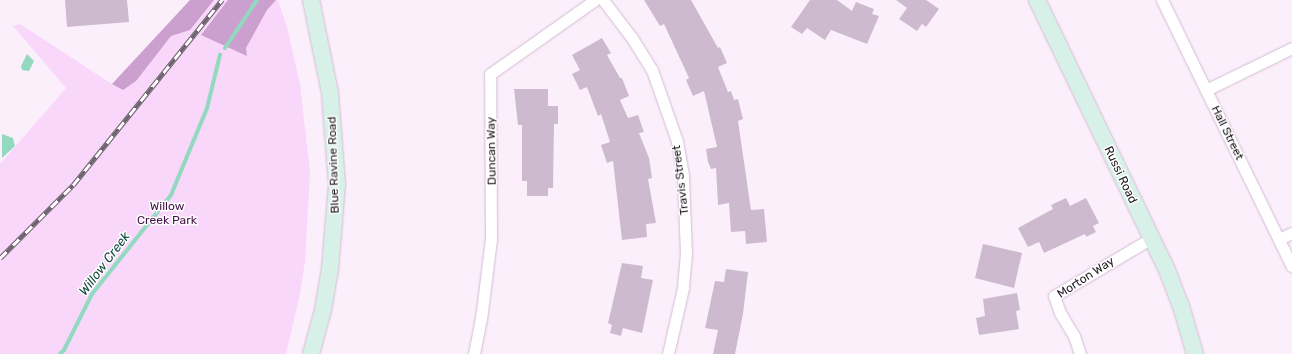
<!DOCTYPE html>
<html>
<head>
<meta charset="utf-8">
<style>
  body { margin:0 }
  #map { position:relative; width:1292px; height:354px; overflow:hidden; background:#fceffc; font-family:Rubik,sans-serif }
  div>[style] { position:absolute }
  .green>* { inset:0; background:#f8d7fa }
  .forest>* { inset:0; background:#cba0ce }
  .water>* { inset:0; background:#92d9bf }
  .stream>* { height:4px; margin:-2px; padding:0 2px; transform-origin:2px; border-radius:2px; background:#92d9bf }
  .building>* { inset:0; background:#cebacf }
  .roads { filter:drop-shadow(0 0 1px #d1bdd2) drop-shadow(0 0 1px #d1bdd2) }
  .street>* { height:11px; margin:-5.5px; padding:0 5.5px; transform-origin:5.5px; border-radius:5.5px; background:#fff }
  .secondary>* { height:16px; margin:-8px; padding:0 8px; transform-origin:8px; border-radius:8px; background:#d8f1e8 }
  .rail>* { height:4.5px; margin-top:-2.25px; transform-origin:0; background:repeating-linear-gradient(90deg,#fff 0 9px,#6c636c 0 18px); box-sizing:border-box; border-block:1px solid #6c636c }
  span { translate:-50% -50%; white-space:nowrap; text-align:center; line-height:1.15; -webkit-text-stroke:3px #fff; paint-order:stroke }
  .street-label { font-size:12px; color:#211a21 }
  .park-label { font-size:12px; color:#46124a }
  .water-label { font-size:13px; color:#124c3c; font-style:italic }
</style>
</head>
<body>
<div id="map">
  <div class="green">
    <i style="clip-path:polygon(190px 0,278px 0,287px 27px,300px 84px,310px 172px,305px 261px,300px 294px,286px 354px,0 354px,0 164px,66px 88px,13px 26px,20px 24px,112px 84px)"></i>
  </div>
  <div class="forest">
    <i style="clip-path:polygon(190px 0,214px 0,190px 30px,171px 36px,136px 81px,123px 90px,112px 84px)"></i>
    <i style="clip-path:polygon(228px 0,276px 0,267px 10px,246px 48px,247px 56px,201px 35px)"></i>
  </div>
  <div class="water">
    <i style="clip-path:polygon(27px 54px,34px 61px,29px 71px,22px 70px,21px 66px)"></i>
    <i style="clip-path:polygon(2px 134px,13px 138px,15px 146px,2px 158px)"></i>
  </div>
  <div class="stream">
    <i style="left:225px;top:48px;width:58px;rotate:-56.3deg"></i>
    <i style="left:60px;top:354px;width:6px;rotate:-45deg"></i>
    <i style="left:64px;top:350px;width:63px;rotate:-63.4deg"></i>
    <i style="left:92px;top:294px;width:127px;rotate:-51.4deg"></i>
    <i style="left:171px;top:195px;width:94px;rotate:-67.5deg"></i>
    <i style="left:207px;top:108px;width:55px;rotate:-76.2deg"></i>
  </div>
  <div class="building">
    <i style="clip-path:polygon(65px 0,127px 0,129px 22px,67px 27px)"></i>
    <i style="clip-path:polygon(644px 0,691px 0,718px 48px,720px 47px,727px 63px,718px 67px,728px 92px,731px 91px,734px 100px,738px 99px,743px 119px,738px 121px,751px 210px,764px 209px,767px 242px,746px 244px,745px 231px,731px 232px,729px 203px,718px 205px,716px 168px,711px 169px,708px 162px,706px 149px,717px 147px,704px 91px,693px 96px,686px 80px,689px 78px,664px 24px,660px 26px)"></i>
    <i style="clip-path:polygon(810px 0,837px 0,852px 11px,856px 2px,874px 9px,872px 14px,879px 16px,867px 44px,831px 30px,825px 40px,807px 28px,802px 34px,791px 27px)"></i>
    <i style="clip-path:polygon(896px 0,926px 0,939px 9px,926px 27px,922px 24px,917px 31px,899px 19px,907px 8px)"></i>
    <i style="clip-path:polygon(602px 38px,611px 53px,607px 55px,620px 78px,622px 78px,629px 96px,620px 100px,628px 118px,638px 115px,644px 132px,639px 133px,649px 158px,652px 178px,648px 179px,656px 223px,646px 224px,647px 237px,622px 240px,613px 161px,607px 163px,601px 145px,610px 142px,601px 114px,598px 116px,587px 87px,580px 90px,572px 74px,580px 70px,572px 55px)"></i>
    <i style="clip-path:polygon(514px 89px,548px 89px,548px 106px,558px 106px,558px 124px,554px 124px,553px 188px,548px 188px,548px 196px,527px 196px,527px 181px,522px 181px,522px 125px,518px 125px)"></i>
    <i style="clip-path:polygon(1066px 198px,1070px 206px,1086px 198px,1099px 223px,1093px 226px,1096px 232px,1086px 237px,1085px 234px,1044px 253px,1039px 242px,1028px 247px,1018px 228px,1053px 209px,1051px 205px)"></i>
    <i style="clip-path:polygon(983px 244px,1022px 253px,1014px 288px,975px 278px)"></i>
    <i style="clip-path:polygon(622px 263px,643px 266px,641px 278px,653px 280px,642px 333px,623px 328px,621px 336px,610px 333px,612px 325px,608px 323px)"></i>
    <i style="clip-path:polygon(726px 269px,748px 272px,743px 314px,735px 354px,713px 354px,718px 330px,705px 328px,715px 281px,724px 282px)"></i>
    <i style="clip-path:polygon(1017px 293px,1020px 310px,1016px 311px,1019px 329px,979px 335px,976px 318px,985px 316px,983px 299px)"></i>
  </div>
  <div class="roads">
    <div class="street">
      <i style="left:603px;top:0;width:48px;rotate:52.7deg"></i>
      <i style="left:632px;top:38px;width:38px;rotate:58deg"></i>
      <i style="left:652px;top:70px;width:75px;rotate:70.6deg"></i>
      <i style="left:677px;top:141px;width:36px;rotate:80deg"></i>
      <i style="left:683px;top:176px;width:77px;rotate:87.8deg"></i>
      <i style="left:686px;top:253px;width:35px;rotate:95deg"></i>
      <i style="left:683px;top:288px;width:68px;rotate:102.8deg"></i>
      <i style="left:1162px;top:0;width:296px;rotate:64deg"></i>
      <i style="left:1206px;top:90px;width:96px;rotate:-26deg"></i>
      <i style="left:1279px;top:239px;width:14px;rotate:-25deg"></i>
      <i style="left:474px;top:354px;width:36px;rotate:-79deg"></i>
      <i style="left:481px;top:319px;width:81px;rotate:-82.9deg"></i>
      <i style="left:491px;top:239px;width:165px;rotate:-90.3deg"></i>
      <i style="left:490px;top:74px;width:128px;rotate:-35.2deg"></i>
      <i style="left:1080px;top:354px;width:19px;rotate:-108deg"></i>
      <i style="left:1074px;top:336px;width:27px;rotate:-121deg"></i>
      <i style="left:1060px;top:313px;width:18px;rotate:-109deg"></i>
      <i style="left:1054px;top:296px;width:112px;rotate:-30.7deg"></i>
    </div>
    <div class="secondary">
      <i style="left:1037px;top:0;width:300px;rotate:64.3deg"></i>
      <i style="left:1167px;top:270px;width:39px;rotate:69deg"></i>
      <i style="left:1181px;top:306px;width:50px;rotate:73.7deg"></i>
      <i style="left:311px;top:354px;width:46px;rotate:-74.7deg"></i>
      <i style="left:323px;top:310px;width:42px;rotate:-80.3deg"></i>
      <i style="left:330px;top:269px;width:85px;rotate:-85.3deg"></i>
      <i style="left:337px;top:184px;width:91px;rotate:-94.4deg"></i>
      <i style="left:330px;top:93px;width:95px;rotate:-101.5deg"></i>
    </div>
  </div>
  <div class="rail">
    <i style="left:0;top:258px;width:103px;rotate:-45deg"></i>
    <i style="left:73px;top:185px;width:238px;rotate:-51.2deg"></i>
  </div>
  <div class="street-label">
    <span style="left:1227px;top:133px;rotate:64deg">Hall Street</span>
    <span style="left:492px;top:151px;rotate:-91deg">Duncan Way</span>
    <span style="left:334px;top:165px;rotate:-92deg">Blue Ravine Road</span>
    <span style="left:1120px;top:175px;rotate:65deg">Russi Road</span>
    <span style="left:681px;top:180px;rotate:-97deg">Travis Street</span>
    <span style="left:1086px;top:278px;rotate:-33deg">Morton Way</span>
  </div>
  <div class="park-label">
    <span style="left:167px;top:214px">Willow<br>Creek Park</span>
  </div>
  <div class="water-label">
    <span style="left:105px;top:264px;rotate:-53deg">Willow Creek</span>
  </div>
</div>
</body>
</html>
